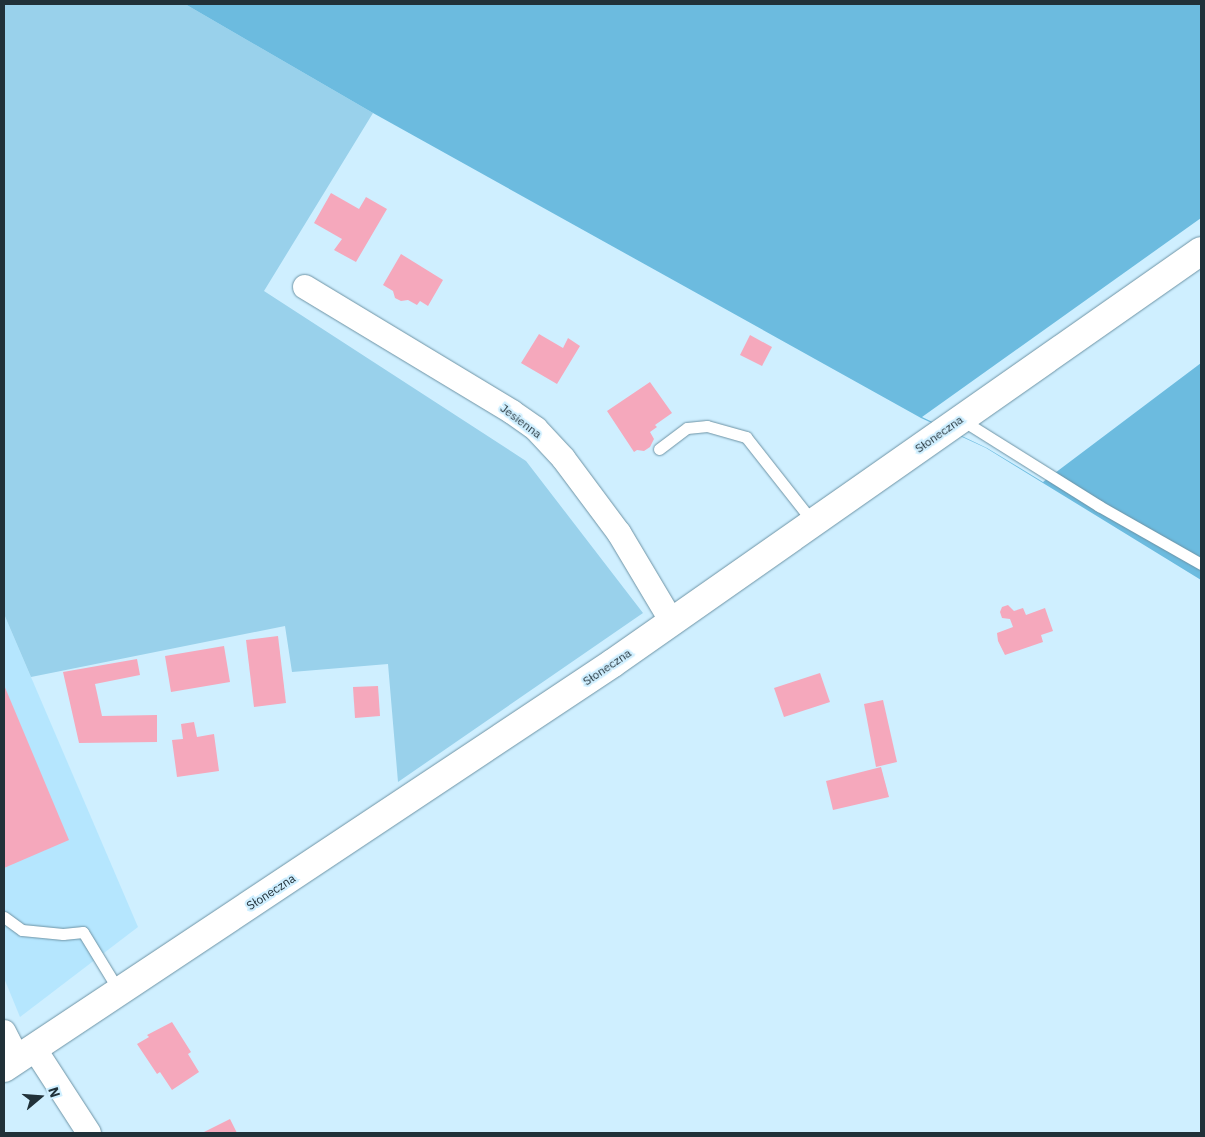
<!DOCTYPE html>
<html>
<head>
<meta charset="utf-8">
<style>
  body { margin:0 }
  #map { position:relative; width:1205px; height:1137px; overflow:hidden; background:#cfefff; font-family:"IBM Plex Sans",sans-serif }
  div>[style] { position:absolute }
  .built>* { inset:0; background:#b5e6fe }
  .green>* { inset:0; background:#99d1eb }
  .forest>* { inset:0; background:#6cbbdf }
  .building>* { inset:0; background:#f5a8bc }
  .roads { filter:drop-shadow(0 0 1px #6d93a5) drop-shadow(0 0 1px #6d93a5) }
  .service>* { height:11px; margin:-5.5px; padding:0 5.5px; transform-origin:5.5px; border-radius:5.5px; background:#fff }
  .minor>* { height:24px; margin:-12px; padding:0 12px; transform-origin:12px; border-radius:12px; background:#fff }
  .tertiary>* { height:28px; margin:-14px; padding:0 14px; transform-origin:14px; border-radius:14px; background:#fff }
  span { translate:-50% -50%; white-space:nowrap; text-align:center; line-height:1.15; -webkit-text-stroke:4.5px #cfefff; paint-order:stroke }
  .street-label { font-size:12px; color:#213139 }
  .frame { position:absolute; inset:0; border:5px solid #213139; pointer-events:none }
  .north { position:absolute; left:15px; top:1072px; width:50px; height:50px; -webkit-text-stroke:4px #cfefff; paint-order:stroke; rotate:72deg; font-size:14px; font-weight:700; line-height:20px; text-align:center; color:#213139 }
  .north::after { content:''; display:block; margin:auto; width:18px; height:22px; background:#213139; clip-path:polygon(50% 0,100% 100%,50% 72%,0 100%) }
</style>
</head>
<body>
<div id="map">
  <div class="built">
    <i style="clip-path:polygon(4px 614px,138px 927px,20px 1017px,4px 978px)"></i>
  </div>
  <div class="green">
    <i style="clip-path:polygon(4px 4px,185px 4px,373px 113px,264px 291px,526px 461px,643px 613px,398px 782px,388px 664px,292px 672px,285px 626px,31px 677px,4px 614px)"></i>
  </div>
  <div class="forest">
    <i style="clip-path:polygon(185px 4px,1201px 4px,1201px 218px,922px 417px,987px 448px,1043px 482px,1201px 363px,1201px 580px,986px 448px,921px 418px,373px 113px)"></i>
  </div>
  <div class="building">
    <i style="clip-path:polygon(331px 193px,359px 209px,366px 197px,387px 209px,356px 262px,334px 250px,342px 239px,314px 223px)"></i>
    <i style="clip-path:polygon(401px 254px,443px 280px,428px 306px,420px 301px,417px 305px,408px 300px,401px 301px,395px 298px,393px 291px,383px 285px)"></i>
    <i style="clip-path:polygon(539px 334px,563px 348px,568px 338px,580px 346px,557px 384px,521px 363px)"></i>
    <i style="clip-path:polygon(750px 335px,772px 347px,762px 366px,740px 355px)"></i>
    <i style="clip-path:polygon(650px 382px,672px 413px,655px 425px,657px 427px,650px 432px,654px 439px,650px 447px,644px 451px,637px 450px,634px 452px,607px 411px)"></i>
    <i style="clip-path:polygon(1008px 605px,1014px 611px,1023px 608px,1026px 615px,1045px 608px,1053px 631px,1041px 635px,1043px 642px,1005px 655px,998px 641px,997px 633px,1013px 627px,1010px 619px,1002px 618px,1000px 612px,1002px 607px)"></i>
    <i style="clip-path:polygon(278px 636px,286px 703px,254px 707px,246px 640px)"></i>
    <i style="clip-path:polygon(224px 646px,230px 682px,171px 692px,165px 656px)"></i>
    <i style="clip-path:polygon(137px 659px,140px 675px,95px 684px,102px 716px,157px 715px,157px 742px,79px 743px,63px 672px)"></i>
    <i style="clip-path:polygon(820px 673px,830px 702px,784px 717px,774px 688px)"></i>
    <i style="clip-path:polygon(4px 685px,69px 840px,4px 868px)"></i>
    <i style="clip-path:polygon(378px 686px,380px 716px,355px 718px,353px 687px)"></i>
    <i style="clip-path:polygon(883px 700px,897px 762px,876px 767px,864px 704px)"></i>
    <i style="clip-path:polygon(194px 722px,197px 737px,214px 734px,219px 771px,177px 777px,172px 740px,183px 739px,181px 724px)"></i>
    <i style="clip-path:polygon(881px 767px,889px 797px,833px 810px,826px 781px)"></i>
    <i style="clip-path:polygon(172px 1022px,191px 1052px,188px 1054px,199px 1072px,172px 1090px,160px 1072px,157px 1074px,137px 1044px,149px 1037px,147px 1035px)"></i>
    <i style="clip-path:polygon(230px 1119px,237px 1133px,202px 1133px)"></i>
  </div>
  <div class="roads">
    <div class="service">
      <i style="left:962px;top:420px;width:162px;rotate:32.1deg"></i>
      <i style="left:1099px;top:506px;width:117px;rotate:29.6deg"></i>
      <i style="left:659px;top:449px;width:35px;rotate:-37deg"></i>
      <i style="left:687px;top:428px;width:20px;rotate:-6deg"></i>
      <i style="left:707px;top:426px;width:41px;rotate:15.8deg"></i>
      <i style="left:746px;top:437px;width:108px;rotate:51.8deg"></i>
      <i style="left:4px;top:917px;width:22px;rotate:36deg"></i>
      <i style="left:22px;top:930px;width:41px;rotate:5.6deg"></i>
      <i style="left:63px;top:934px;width:20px;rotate:-6deg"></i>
      <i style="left:83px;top:932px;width:69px;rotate:58.6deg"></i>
    </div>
    <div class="minor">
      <i style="left:305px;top:287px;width:242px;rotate:31.1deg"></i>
      <i style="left:512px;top:412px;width:29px;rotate:35deg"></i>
      <i style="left:536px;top:429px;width:40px;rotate:47deg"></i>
      <i style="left:563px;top:458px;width:94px;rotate:53.3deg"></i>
      <i style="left:619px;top:533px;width:104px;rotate:59.2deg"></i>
      <i style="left:4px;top:1032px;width:30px;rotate:63deg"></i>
      <i style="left:34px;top:1048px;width:101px;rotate:57.1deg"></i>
    </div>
    <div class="tertiary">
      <i style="left:4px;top:1068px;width:731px;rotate:-33.62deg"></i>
      <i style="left:613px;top:663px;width:718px;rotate:-35.02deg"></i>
    </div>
  </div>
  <div class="street-label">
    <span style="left:521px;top:421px;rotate:37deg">Jesienna</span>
    <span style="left:939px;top:434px;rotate:-35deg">Słoneczna</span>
    <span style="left:607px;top:667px;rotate:-34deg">Słoneczna</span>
    <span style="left:271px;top:892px;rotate:-33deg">Słoneczna</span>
  </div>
  <div class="frame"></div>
  <div class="north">N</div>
</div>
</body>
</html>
